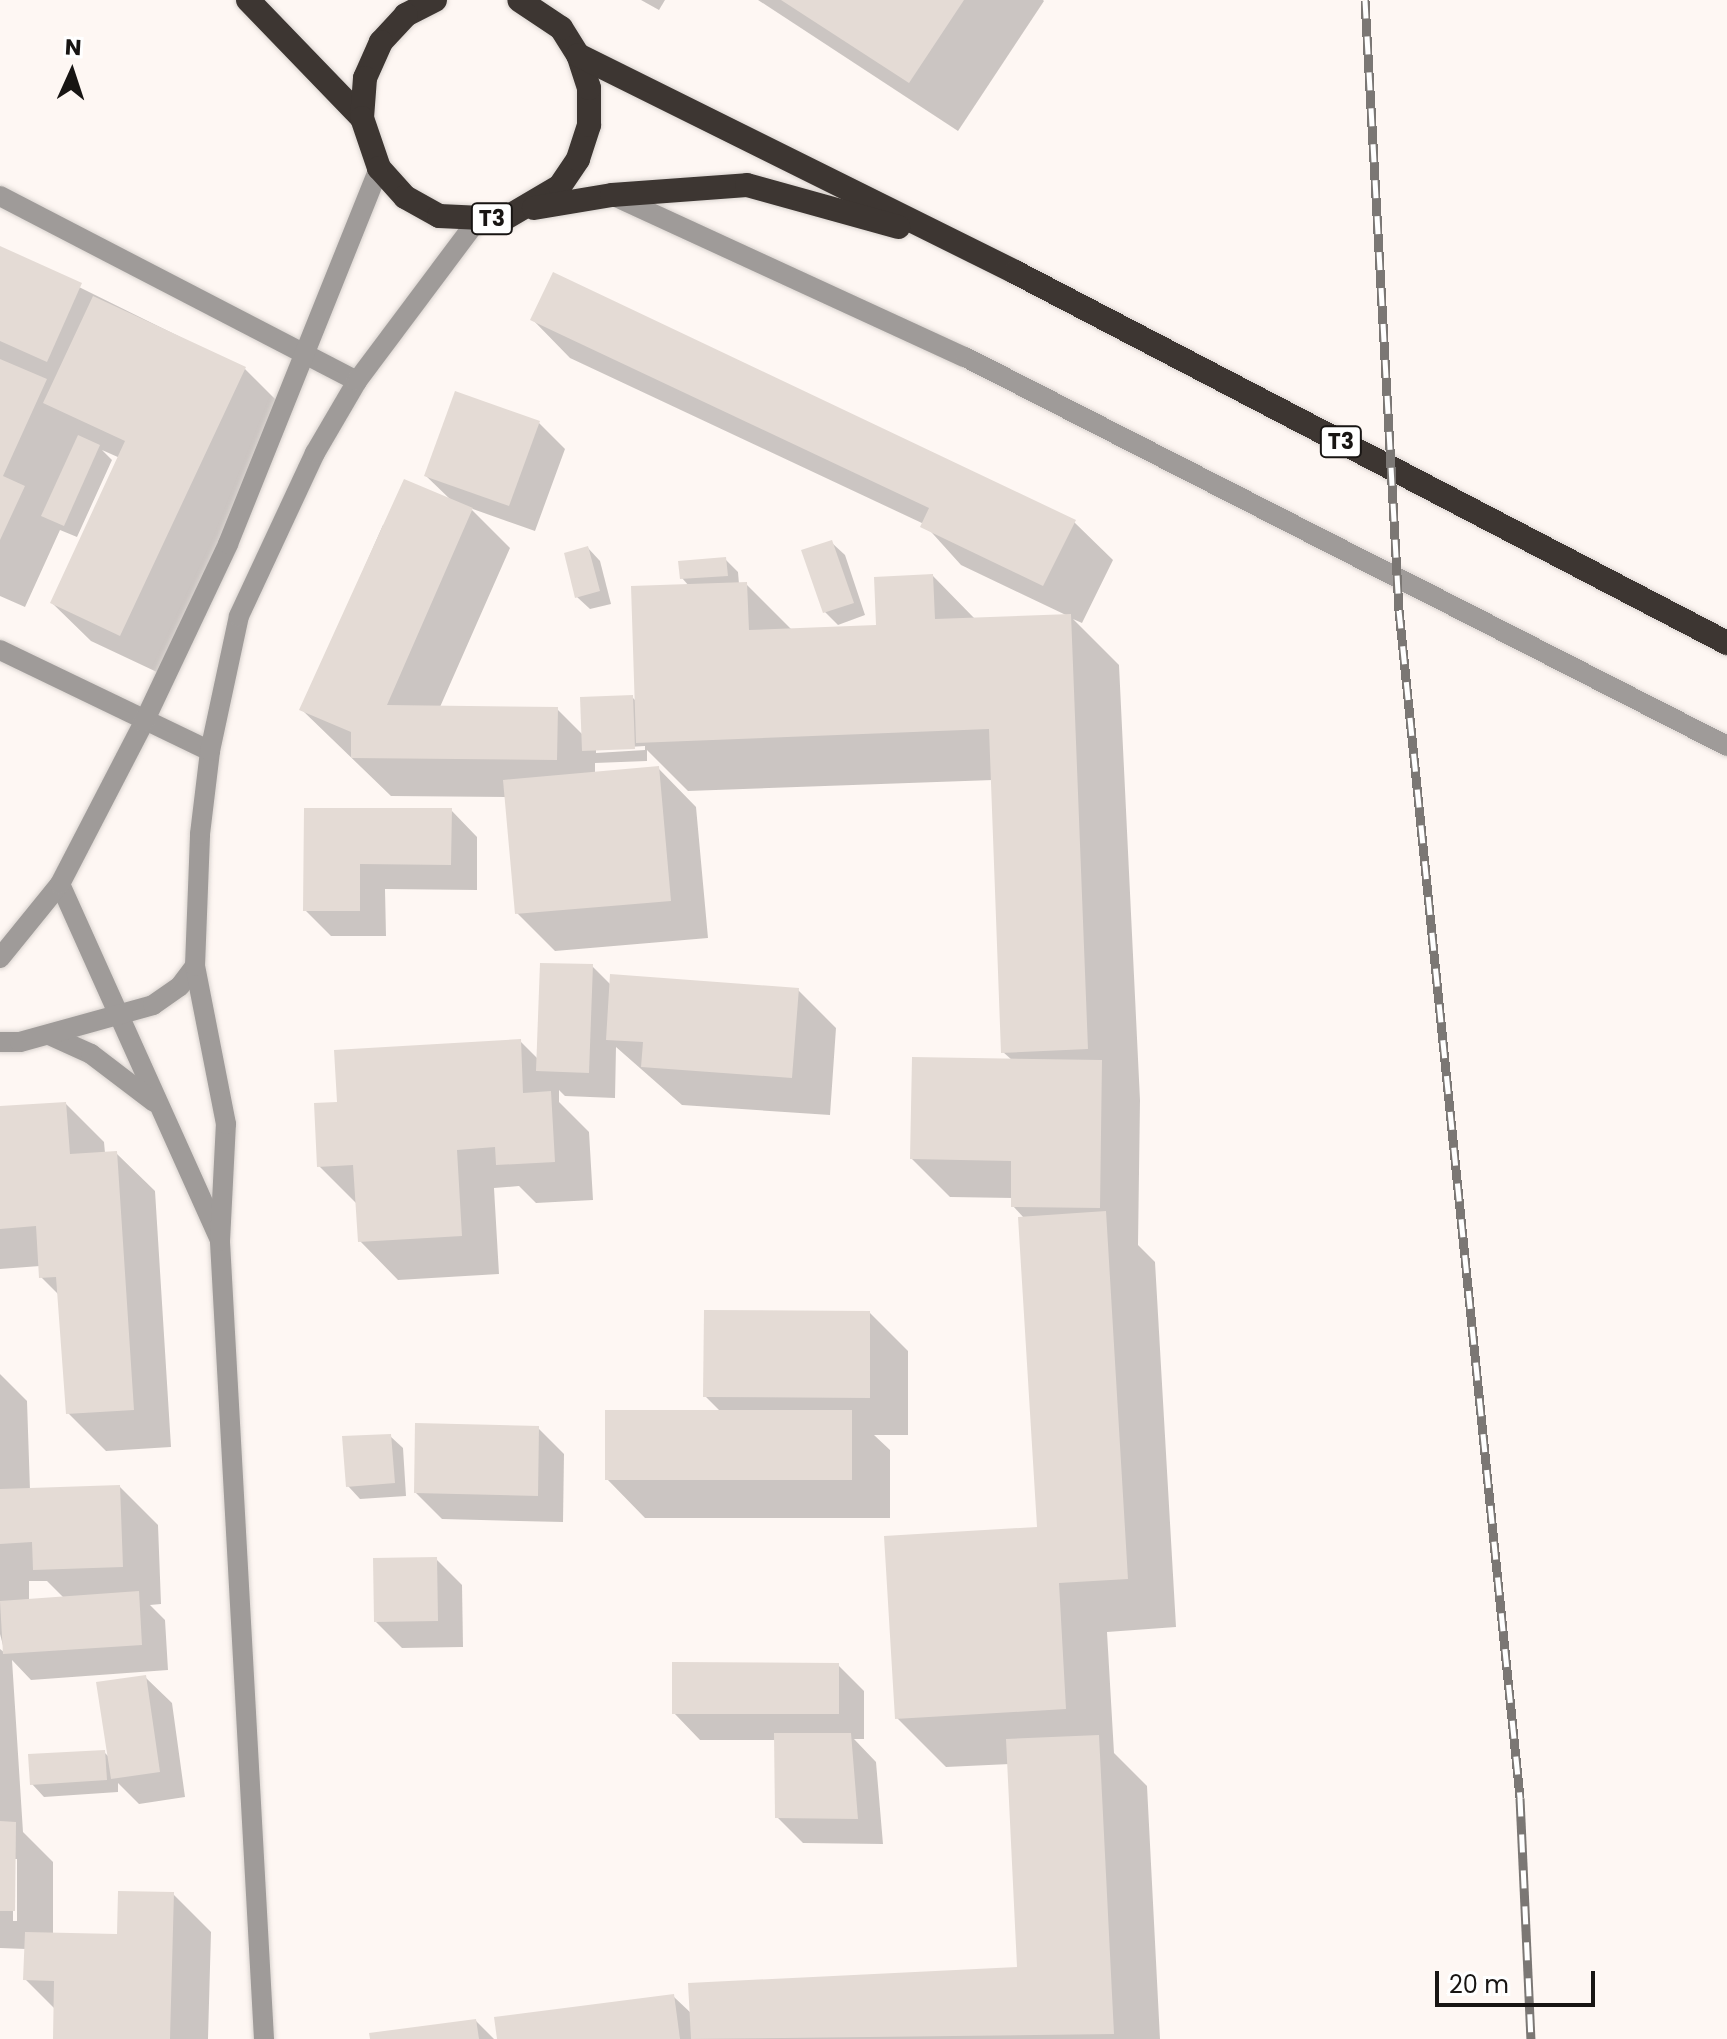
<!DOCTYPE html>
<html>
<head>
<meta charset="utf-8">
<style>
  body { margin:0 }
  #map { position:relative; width:1727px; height:2039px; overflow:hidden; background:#fef7f3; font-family:Poppins,sans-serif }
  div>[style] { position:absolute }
  .shadow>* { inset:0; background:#0003 }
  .building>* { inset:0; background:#e4dbd5 }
  .roads { filter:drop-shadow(0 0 2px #d9d3cf) drop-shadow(0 0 2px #d9d3cf) }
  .minor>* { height:20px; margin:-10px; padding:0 10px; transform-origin:10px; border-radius:10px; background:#9f9b99 }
  .highway>* { height:24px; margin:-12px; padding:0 12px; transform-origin:12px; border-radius:12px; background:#3d3632 }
  .rail>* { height:9px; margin-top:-4.5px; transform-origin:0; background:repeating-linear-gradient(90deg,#fff 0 18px,#7b7774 0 36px); box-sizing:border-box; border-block:2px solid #7b7774 }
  span { translate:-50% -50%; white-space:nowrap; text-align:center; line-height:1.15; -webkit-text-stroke:8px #fff; paint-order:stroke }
  .shield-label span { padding:2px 6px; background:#fff; border:2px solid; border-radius:6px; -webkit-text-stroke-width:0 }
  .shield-label { font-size:22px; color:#181513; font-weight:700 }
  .north { position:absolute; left:32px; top:32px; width:80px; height:80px; -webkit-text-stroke:6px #fff; paint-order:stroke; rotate:3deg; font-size:22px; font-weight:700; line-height:32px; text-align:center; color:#181513 }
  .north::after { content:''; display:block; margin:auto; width:28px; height:36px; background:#181513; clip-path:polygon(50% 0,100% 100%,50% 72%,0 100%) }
  .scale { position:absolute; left:1435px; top:1971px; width:160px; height:36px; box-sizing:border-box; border:4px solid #181513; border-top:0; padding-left:10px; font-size:24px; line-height:28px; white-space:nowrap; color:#181513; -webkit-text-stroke:6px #fff; paint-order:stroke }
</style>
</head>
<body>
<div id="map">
  <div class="shadow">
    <i style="clip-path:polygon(641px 0,665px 0,659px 10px)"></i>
    <i style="clip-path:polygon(758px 0,1043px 0,1044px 1px,958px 131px)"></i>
    <i style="clip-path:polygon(0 248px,245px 369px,283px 407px,159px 673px,91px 641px,52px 603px,120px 458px,102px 450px,112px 460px,77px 537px,60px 530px,25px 607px,0 596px)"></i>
    <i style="clip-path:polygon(evenodd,532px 319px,1074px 522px,1113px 560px,1082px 623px,1073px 619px,1119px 665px,1140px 1100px,1138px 1245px,1155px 1262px,1176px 1627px,1107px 1632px,1114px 1753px,1147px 1786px,1160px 2039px,499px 2039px,674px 1997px,692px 2014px,1019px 1969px,1010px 1764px,946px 1767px,897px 1718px,1039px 1529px,1024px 1218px,1013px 1206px,1013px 1198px,950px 1197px,912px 1159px,1012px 1060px,1003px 1052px,993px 780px,688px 791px,647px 750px,647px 761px,595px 763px,595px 774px,658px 768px,696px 807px,708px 938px,555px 951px,517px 913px,506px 797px,391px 796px,302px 710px,383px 525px,452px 501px,426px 476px,539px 423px,565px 449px,535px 531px,470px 508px,510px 548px,440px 707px,557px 709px,583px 735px,632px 697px,637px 702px,689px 586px,682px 578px,725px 559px,738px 572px,739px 584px,746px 584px,792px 630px,878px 627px,933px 576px,976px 620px,1068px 616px,961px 565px,924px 524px,570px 358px,532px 319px,645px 746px,645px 750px,596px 753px,596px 749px,645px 746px)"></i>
    <i style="clip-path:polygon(832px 543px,845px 555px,865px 615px,838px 625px,825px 612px,804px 552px)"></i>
    <i style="clip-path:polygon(588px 548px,600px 561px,611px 604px,590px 609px,577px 597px)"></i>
    <i style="clip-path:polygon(306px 810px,451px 810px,477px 837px,477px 890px,385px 889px,386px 936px,331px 936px,305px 910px)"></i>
    <i style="clip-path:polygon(592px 966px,612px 986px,798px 990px,836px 1028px,830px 1115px,682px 1105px,616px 1047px,615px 1098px,565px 1096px,559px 1090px,559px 1102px,589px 1132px,593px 1200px,536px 1203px,519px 1186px,494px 1188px,499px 1274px,398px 1280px,360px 1241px,357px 1204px,319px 1166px,339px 1104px,520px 1041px,539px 1060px)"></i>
    <i style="clip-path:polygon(66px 1104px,104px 1142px,105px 1153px,116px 1153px,155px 1191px,171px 1447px,106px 1451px,68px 1413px,60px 1296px,41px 1277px,40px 1266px,0 1269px,0 1108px)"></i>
    <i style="clip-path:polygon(870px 1313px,908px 1351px,908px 1435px,874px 1435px,890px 1450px,890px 1518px,645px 1518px,607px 1479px,721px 1412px,705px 1396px)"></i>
    <i style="clip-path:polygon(evenodd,0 1374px,27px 1401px,30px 1490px,120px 1487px,158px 1525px,161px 1604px,150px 1605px,165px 1620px,168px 1670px,31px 1680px,12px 1660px,23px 1832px,53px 1862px,53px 1935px,119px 1936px,173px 1894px,211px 1932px,208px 2039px,55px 2039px,56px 2010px,25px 1979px,26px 1949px,0 1948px,0 1649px,5px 1653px,0 1634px,0 1374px,29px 1581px,47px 1581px,65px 1599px,29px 1601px,29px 1581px,0 1374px,13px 1859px,17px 1859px,17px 1921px,13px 1921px,13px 1859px)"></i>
    <i style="clip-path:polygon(538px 1428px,564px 1454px,563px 1522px,442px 1519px,416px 1493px)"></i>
    <i style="clip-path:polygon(390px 1436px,403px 1448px,406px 1496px,360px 1499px,348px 1486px)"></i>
    <i style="clip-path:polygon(436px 1559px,462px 1585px,463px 1647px,402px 1648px,376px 1622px)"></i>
    <i style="clip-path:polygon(838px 1665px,864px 1691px,864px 1739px,854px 1739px,876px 1762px,883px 1844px,803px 1843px,777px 1817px,776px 1740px,700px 1740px,674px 1713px)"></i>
    <i style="clip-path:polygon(145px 1677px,172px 1703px,185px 1797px,139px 1804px,118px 1783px,118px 1792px,44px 1797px,32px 1784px,104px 1752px,110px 1758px)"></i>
    <i style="clip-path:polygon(476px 2021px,494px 2039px,372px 2039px)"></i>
  </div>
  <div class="building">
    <i style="clip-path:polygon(781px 0,964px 0,909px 83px)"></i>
    <i style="clip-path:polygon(0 246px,82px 283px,47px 362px,0 341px)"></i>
    <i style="clip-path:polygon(553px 272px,1076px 520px,1043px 586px,920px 527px,929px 508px,530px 320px)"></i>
    <i style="clip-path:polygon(93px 296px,246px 367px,120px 636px,50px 603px,125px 441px,43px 403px)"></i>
    <i style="clip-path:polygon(0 359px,47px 379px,3px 476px,25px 486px,0 540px)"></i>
    <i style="clip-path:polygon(455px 391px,540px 421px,509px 506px,424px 476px)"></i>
    <i style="clip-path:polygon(78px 435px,100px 445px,64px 526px,41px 516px)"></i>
    <i style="clip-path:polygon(404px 479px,473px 508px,387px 705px,558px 707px,557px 760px,351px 758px,351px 732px,299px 710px)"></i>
    <i style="clip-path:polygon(832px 540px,854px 603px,823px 613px,801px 550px)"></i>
    <i style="clip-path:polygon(588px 546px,600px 591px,575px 598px,564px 553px)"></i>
    <i style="clip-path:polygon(726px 557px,728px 576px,680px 579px,678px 561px)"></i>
    <i style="clip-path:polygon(933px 574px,935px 619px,1071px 614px,1088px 1049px,1001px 1053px,989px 729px,636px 743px,631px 586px,747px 582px,749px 630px,876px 625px,874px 577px)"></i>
    <i style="clip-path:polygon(633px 695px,635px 749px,582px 751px,580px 697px)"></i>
    <i style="clip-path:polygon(659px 766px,671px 901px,515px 914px,503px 780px)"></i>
    <i style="clip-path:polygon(304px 808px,452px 808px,451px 865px,360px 864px,360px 911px,303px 911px)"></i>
    <i style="clip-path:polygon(540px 963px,593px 964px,589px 1073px,536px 1071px)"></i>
    <i style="clip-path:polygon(610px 974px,799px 988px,792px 1078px,641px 1067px,643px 1042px,606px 1040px)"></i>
    <i style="clip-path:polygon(521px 1039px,523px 1093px,551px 1091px,555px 1162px,496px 1165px,495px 1147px,457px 1150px,462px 1236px,358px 1242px,353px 1165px,317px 1167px,314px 1103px,337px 1102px,334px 1050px)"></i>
    <i style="clip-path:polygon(912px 1057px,1102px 1060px,1100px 1208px,1011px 1207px,1011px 1161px,910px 1159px)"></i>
    <i style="clip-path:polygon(66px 1102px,70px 1154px,117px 1151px,134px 1410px,66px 1414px,56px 1277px,39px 1278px,36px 1226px,0 1229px,0 1106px)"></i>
    <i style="clip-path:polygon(1106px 1211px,1128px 1579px,1059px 1583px,1066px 1709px,895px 1719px,884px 1536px,1037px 1527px,1018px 1217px)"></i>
    <i style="clip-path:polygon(704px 1310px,870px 1311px,870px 1398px,703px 1397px)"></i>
    <i style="clip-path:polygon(605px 1410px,852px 1410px,852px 1480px,605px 1480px)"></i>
    <i style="clip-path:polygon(415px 1423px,539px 1426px,538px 1496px,414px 1493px)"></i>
    <i style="clip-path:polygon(391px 1434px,395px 1483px,346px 1487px,342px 1436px)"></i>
    <i style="clip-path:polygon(120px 1485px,123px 1567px,33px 1570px,32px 1542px,0 1544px,0 1489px)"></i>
    <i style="clip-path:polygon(437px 1557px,438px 1621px,374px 1622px,373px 1558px)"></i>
    <i style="clip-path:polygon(139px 1591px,142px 1645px,3px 1654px,0 1601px)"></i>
    <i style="clip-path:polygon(672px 1662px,839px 1663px,839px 1714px,672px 1714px)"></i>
    <i style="clip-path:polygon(146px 1675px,160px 1772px,111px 1779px,96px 1682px)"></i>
    <i style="clip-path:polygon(774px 1733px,851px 1733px,858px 1819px,775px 1818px)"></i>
    <i style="clip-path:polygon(1099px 1735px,1114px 2034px,691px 2039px,688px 1983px,1017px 1967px,1006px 1739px)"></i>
    <i style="clip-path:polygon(105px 1750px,107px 1780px,30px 1785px,28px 1754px)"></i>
    <i style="clip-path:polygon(0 1821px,16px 1822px,15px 1911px,0 1911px)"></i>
    <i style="clip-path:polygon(118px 1891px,174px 1892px,170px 2039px,53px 2039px,54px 1981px,23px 1980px,25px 1932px,117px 1934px)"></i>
    <i style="clip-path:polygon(674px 1994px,680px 2039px,497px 2039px,494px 2017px)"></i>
    <i style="clip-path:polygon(476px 2019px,479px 2039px,370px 2039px,369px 2033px)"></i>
  </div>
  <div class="roads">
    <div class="minor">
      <i style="left:612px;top:195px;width:388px;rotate:24.7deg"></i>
      <i style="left:965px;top:357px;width:856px;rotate:27.04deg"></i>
      <i style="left:0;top:196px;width:402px;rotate:27.4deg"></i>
      <i style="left:0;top:650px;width:233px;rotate:25.7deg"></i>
      <i style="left:60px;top:884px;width:388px;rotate:65.8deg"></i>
      <i style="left:0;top:958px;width:95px;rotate:-51deg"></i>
      <i style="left:60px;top:884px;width:182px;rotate:-62.6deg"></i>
      <i style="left:144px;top:722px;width:197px;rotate:-64.7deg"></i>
      <i style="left:228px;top:544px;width:405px;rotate:-68.1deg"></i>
      <i style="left:49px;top:1035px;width:46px;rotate:24.3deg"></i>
      <i style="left:91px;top:1054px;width:79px;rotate:37.3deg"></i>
      <i style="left:0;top:1042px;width:20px"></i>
      <i style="left:20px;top:1042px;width:138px;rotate:-15.5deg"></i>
      <i style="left:153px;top:1005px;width:33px;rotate:-35deg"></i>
      <i style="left:180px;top:986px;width:25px;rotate:-53deg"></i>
      <i style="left:264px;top:2039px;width:799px;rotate:-93.16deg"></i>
      <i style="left:220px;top:1241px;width:117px;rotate:-87.1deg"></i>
      <i style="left:226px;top:1124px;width:161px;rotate:-101.1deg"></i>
      <i style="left:195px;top:966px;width:132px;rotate:-87.8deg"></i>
      <i style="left:200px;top:834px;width:84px;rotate:-83.1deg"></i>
      <i style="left:210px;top:751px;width:138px;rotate:-77.9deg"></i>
      <i style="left:239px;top:616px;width:180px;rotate:-65deg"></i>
      <i style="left:315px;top:453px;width:83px;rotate:-59.7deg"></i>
      <i style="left:357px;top:381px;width:202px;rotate:-53.2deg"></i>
    </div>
    <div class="highway">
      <i style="left:248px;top:0;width:164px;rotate:46deg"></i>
      <i style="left:435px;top:0;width:33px;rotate:153deg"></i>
      <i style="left:406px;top:15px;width:37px;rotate:133deg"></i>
      <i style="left:381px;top:42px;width:39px;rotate:114deg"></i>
      <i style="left:365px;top:78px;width:40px;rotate:94.3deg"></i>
      <i style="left:362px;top:118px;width:53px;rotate:71.2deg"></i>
      <i style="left:379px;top:168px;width:39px;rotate:48deg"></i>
      <i style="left:405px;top:197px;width:39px;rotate:29deg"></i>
      <i style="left:439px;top:216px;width:65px;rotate:2.6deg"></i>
      <i style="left:504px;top:219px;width:65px;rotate:-30.5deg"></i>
      <i style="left:560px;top:186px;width:32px;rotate:-56deg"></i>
      <i style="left:578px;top:159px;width:36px;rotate:-72deg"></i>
      <i style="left:589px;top:125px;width:37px;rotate:-90deg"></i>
      <i style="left:589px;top:88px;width:35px;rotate:-108deg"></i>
      <i style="left:578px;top:55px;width:32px;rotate:-122deg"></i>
      <i style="left:561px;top:28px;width:50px;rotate:-146.3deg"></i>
      <i style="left:578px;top:55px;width:488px;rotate:26.4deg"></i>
      <i style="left:1015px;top:272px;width:803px;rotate:27.52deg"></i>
      <i style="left:534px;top:208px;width:79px;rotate:-9.5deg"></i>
      <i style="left:612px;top:195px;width:135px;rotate:-4.2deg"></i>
      <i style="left:747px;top:185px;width:157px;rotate:15.5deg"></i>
    </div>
  </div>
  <div class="rail">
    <i style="left:1365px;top:0;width:611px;rotate:86.81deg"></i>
    <i style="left:1399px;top:610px;width:1194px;rotate:84.18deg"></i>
    <i style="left:1520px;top:1798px;width:241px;rotate:87.4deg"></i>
  </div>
  <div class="shield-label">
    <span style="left:492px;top:219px">T3</span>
    <span style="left:1341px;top:442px">T3</span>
  </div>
  <div class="north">N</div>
  <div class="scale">20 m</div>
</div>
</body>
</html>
